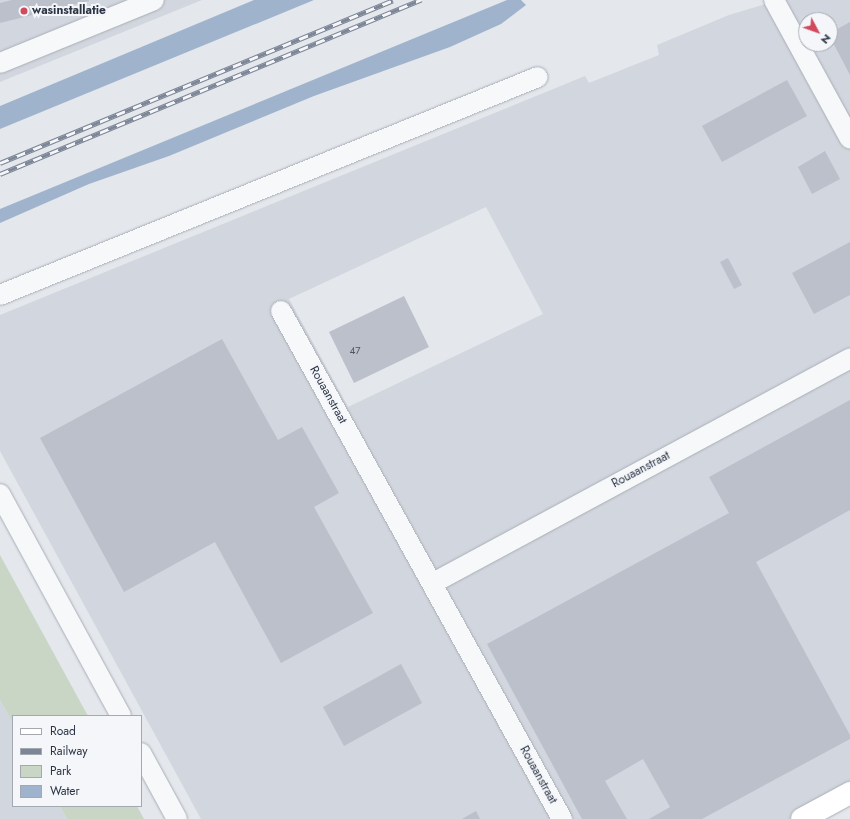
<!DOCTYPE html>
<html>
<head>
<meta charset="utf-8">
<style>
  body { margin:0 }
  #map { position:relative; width:850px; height:819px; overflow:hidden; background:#e4e7ec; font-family:Jost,sans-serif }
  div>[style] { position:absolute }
  .built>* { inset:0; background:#d2d6de }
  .green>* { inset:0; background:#c9d6c5 }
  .water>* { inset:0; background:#9fb4cc }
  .building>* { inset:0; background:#bbc0ca }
  .roads { filter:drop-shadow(0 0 1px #a9aeb7) drop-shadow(0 0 1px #a9aeb7) }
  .minor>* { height:20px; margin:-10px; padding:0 10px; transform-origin:10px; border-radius:10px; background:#f7f8fa }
  .major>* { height:22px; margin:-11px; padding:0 11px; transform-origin:11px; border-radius:11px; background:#fff }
  .rail>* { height:4.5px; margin-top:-2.25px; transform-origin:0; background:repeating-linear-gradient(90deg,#f4f6f9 0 9px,#7d8696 0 18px); box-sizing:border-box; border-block:1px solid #7d8696 }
  .dots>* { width:11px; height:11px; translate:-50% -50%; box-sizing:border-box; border:2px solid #f4f6f9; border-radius:50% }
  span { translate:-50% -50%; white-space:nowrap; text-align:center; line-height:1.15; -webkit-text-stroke:4px #f4f6f9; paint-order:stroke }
  .number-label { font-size:10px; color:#4f5766 }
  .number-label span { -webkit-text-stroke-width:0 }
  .poi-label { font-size:12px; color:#2b3445; font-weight:700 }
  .left { translate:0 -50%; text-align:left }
  .street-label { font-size:12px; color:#2b3445 }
  .legend { position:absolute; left:12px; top:715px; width:130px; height:92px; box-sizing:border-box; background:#f4f6f9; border:1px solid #a4a8b1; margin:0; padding:5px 7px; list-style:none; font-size:12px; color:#2b3445 }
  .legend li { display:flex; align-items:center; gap:8px; height:20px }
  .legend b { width:20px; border:1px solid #a4a8b1 }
  .north { position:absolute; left:798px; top:12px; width:40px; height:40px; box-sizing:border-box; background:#f4f6f9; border:1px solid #a4a8b1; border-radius:50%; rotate:131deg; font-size:11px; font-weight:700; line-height:16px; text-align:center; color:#2b3445 }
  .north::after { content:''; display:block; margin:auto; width:14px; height:18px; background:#d1495b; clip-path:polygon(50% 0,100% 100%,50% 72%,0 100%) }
</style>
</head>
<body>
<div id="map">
  <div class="built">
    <i style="clip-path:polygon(0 0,202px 0,0 82px)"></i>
    <i style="clip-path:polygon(evenodd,779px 0,850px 0,850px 791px,798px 819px,201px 819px,0 451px,0 315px,585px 76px,589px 83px,659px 55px,657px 45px,729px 15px,779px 0,806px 20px,830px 20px,830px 44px,806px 44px,806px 20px,779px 0,486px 207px,543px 314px,348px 407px,289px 299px,486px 207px)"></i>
    <i style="clip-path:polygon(0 700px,13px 723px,13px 806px,60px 806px,67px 819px,0 819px)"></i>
  </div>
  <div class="green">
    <i style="clip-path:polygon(0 555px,88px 716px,13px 716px,13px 723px,0 700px)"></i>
    <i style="clip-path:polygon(60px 806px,137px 806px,144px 819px,67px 819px)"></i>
  </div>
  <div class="water">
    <i style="clip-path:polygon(254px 0,314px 0,0 129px,0 106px)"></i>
    <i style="clip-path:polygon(507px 0,521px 0,526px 5px,501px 24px,450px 47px,314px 96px,169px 156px,89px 184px,0 223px,0 209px)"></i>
  </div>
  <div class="building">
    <i style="clip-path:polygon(12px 0,89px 0,89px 1px,0 23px,0 3px)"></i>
    <i style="clip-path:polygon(850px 22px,850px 75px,830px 37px,830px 33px)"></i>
    <i style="clip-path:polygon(787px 80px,807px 116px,722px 162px,702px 126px)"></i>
    <i style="clip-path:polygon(825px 151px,840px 179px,812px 194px,798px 167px)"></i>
    <i style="clip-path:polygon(850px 242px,850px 295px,814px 314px,792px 273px)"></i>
    <i style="clip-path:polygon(728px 258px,742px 285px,734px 289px,720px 262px)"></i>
    <i style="clip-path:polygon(404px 296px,429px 347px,354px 383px,329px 332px)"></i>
    <i style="clip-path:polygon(222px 339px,278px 440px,302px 427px,339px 493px,314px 507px,373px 613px,281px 663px,215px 542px,124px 592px,40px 438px)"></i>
    <i style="clip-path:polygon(850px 400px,850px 510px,756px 562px,850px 735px,850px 739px,702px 819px,649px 819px,670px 807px,643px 759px,605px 781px,627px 819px,582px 819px,487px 644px,729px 513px,709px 477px)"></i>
    <i style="clip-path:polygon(401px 664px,422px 703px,344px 746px,323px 707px)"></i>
    <i style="clip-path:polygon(476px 811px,480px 819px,462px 819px)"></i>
  </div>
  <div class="roads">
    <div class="minor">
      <i style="left:774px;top:0;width:158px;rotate:61.3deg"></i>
      <i style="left:0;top:63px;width:166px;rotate:-22.2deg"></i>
      <i style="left:0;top:295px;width:580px;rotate:-22.06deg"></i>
      <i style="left:281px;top:311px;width:581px;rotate:61.05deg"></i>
      <i style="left:0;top:494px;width:253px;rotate:61.4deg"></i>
      <i style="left:433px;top:583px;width:474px;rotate:-28.3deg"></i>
      <i style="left:141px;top:753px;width:75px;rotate:61.4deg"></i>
    </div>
    <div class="major">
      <i style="left:802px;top:819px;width:55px;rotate:-28.4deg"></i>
    </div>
  </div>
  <div class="rail">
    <i style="left:0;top:163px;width:425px;rotate:-22.5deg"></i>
    <i style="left:0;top:174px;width:456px;rotate:-22.5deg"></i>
  </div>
  <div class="dots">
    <i style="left:24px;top:11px;background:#d1495b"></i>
  </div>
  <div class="number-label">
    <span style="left:355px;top:351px">47</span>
  </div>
  <div class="poi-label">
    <span class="left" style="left:32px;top:11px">wasinstallatie</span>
  </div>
  <div class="street-label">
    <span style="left:328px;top:395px;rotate:61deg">Rouaanstraat</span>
    <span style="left:641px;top:470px;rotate:-28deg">Rouaanstraat</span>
    <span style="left:538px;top:775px;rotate:61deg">Rouaanstraat</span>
  </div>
  <ul class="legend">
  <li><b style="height:5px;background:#fff"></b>Road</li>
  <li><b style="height:5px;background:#7d8696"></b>Railway</li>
  <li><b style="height:11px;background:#c9d6c5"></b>Park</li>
  <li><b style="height:11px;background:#9fb4cc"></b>Water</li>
  </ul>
  <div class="north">N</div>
</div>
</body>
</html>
